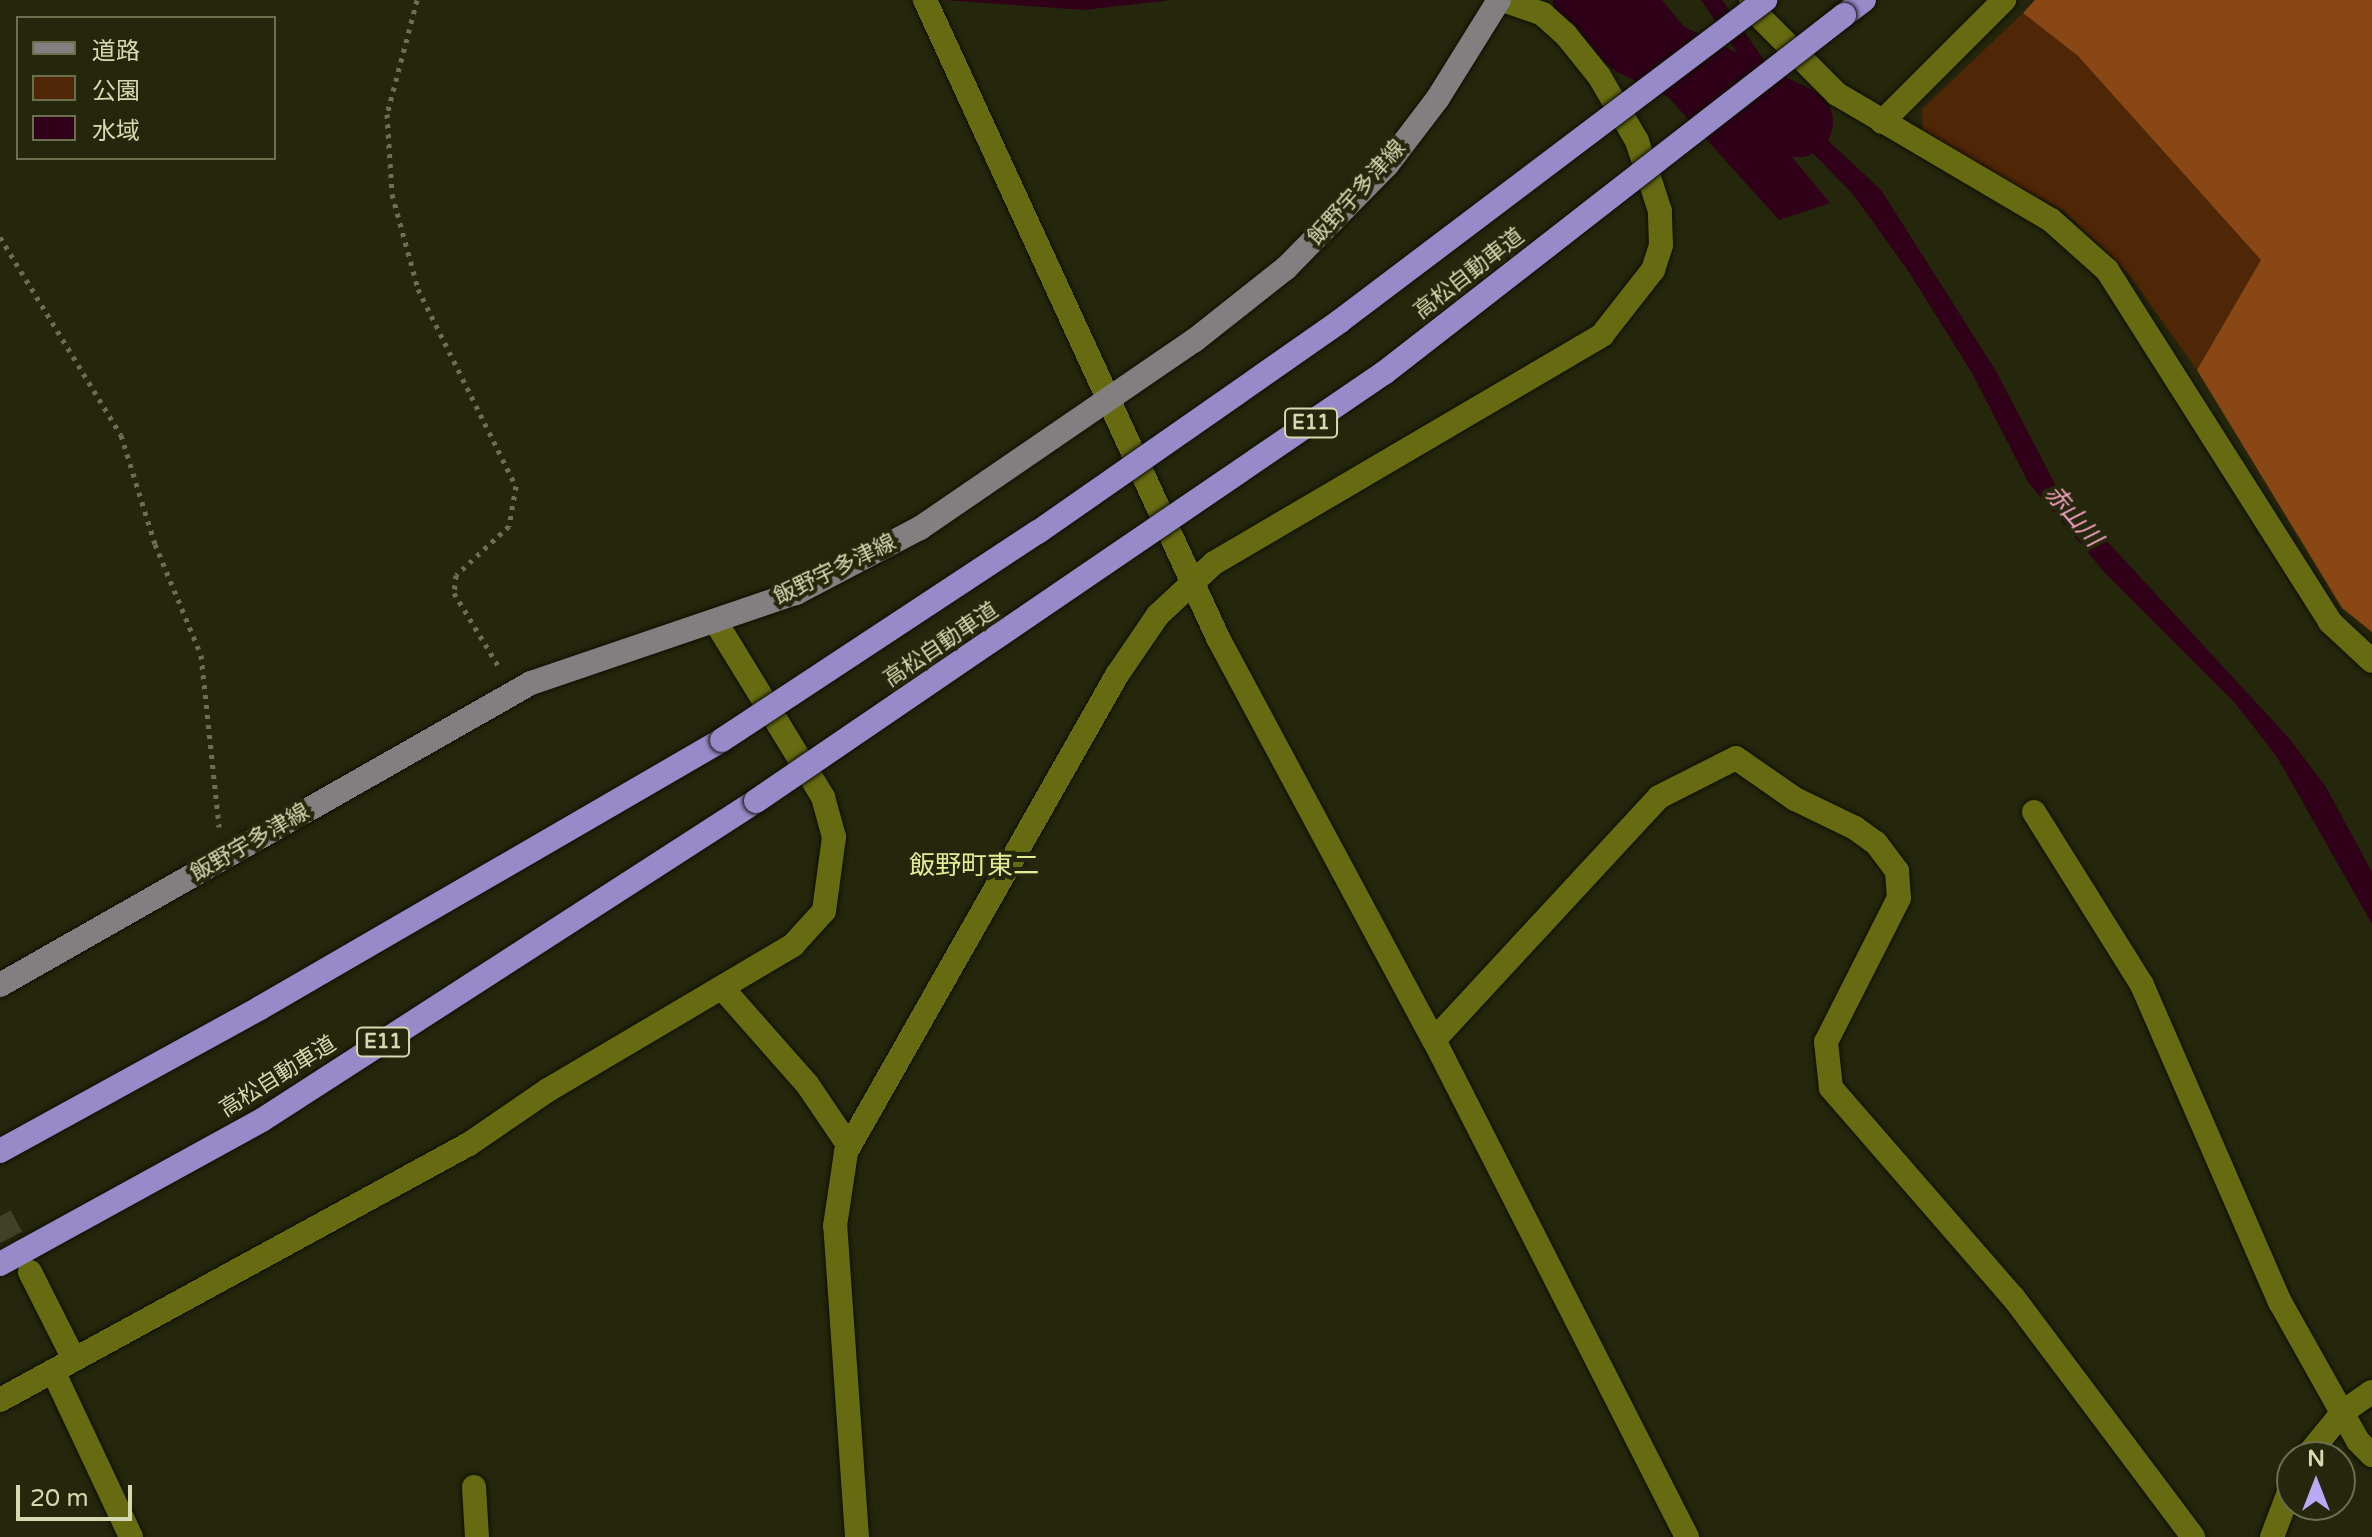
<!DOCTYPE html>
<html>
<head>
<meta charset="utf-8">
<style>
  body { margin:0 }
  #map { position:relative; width:2372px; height:1537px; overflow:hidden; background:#25270c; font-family:"Varela Round","Noto Sans JP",sans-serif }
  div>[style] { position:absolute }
  .green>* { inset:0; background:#4f2606 }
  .forest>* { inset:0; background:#884715 }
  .water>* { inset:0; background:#2f0018 }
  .river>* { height:70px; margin:-35px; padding:0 35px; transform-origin:35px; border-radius:35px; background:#2f0018 }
  .minor-tunnel>* { height:24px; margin-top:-12px; transform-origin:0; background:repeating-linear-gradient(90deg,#3f4225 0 24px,transparent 0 36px) }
  .path>* { height:5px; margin-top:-2.5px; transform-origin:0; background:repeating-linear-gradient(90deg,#6d7050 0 4px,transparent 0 10px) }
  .roads { filter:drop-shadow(0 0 2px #0e0f00) drop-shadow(0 0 2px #0e0f00) }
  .minor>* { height:24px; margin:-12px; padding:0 12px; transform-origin:12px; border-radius:12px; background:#666b11 }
  .major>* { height:24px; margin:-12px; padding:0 12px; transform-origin:12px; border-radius:12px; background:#837e7f }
  .highway>* { height:24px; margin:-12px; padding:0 12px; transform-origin:12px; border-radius:12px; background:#968ac8 }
  .bridges { filter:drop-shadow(0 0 2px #0e0f00) drop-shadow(0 0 2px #0e0f00) }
  .highway-bridge>* { height:24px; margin:-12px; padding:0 12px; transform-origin:12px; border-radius:12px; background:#968ac8 }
  span { translate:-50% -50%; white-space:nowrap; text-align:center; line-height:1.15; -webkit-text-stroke:8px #25270c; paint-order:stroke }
  .shield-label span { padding:2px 6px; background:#25270c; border:2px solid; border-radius:6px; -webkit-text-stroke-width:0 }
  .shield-label { font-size:20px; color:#d5dab2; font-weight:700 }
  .street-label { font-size:22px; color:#d5dab2 }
  .water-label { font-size:24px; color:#f6a1c4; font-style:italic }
  .quarter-label { font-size:26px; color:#e3eb97 }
  .legend { position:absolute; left:16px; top:16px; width:260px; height:144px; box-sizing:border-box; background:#25270c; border:2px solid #6b6f4e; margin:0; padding:10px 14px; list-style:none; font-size:24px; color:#d5dab2 }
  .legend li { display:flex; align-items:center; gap:16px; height:40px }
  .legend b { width:40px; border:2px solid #6b6f4e }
  .north { position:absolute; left:2276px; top:1441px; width:80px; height:80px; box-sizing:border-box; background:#25270c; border:2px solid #6b6f4e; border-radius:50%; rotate:0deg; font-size:22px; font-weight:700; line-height:32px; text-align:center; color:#d5dab2 }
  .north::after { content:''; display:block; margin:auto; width:28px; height:36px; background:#baaaf6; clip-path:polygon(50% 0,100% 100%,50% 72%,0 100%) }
  .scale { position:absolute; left:16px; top:1485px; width:116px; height:36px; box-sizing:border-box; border:4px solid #d5dab2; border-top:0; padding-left:10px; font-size:24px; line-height:28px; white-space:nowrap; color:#d5dab2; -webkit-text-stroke:6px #25270c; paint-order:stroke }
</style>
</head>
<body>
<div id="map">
  <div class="green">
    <i style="clip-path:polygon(2023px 13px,2078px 56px,2262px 260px,2197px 370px,2128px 273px,2064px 211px,1923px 136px,1922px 109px)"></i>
  </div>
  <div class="forest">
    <i style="clip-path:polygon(2035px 0,2372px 0,2372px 632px,2342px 608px,2197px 370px,2261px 260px,2078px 56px,2023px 13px)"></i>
  </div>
  <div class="water">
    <i style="clip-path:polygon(946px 0,1171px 0,1084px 10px)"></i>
    <i style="clip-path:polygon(1581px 0,1662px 0,1830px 203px,1779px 220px)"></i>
    <i style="clip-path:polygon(1701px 0,1722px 0,1807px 121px,1881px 190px,1996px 371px,2056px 486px,2289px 738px,2326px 787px,2372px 872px,2372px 924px,2277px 757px,2235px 703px,2107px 575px,2028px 482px,1972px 373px,1907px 269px,1852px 193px,1791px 131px)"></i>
  </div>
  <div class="river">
    <i style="left:1588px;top:0;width:62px;rotate:41.7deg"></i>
    <i style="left:1634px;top:41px;width:183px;rotate:26.3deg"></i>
  </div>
  <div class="minor-tunnel">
    <i style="left:0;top:1216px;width:61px;rotate:61.8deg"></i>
  </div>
  <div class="path">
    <i style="left:417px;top:0;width:118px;rotate:104.7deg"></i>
    <i style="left:387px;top:114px;width:80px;rotate:86.4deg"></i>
    <i style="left:392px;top:194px;width:98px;rotate:74.7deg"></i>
    <i style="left:418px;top:289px;width:220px;rotate:63.6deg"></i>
    <i style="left:516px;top:486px;width:41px;rotate:99.9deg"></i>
    <i style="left:509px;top:526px;width:72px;rotate:137.2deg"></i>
    <i style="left:456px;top:575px;width:18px;rotate:96deg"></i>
    <i style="left:454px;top:593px;width:87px;rotate:58.7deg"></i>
    <i style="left:0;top:237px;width:232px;rotate:58.6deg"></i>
    <i style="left:121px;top:435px;width:114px;rotate:72.7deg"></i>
    <i style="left:155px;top:544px;width:120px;rotate:67.5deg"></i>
    <i style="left:201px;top:655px;width:173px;rotate:84deg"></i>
  </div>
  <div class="roads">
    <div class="minor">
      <i style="left:925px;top:0;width:702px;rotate:65.33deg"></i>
      <i style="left:1218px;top:638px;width:456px;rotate:61.8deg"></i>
      <i style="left:1434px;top:1040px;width:558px;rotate:63.02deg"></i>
      <i style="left:1751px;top:0;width:13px;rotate:72deg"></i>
      <i style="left:1755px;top:12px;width:116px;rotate:45deg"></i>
      <i style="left:1837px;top:94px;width:248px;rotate:30.5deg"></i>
      <i style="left:2051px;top:220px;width:75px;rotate:41.8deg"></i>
      <i style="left:2107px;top:270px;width:417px;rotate:57.6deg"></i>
      <i style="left:2330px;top:622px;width:57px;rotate:42.9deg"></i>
      <i style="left:1882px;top:122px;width:173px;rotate:-45deg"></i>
      <i style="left:2034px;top:812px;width:204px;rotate:58deg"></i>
      <i style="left:2142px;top:985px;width:346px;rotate:66.5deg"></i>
      <i style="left:2280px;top:1302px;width:159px;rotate:60.7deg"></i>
      <i style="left:2358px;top:1441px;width:20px;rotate:45deg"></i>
      <i style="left:724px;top:990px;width:125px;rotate:48.6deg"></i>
      <i style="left:807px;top:1084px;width:75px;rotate:55.9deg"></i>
      <i style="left:1434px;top:1040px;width:331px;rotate:-47.2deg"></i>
      <i style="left:1659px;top:797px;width:86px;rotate:-26.9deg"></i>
      <i style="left:1736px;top:758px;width:72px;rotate:34.8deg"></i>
      <i style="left:1795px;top:799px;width:67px;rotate:25.8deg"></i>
      <i style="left:1855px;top:828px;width:26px;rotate:36deg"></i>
      <i style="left:1876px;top:843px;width:35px;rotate:53deg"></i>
      <i style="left:1897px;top:871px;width:27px;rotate:86deg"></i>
      <i style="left:1899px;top:898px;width:161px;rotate:116.9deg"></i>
      <i style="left:1826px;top:1042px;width:46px;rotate:83.8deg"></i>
      <i style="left:1831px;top:1088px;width:277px;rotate:49deg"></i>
      <i style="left:2013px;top:1297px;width:300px;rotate:53.1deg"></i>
      <i style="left:30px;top:1272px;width:97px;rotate:63.2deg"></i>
      <i style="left:53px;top:1371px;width:183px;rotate:64.8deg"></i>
      <i style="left:0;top:1400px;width:534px;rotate:-28.63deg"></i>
      <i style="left:469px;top:1144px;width:96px;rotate:-34.4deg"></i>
      <i style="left:548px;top:1090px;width:285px;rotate:-30.6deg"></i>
      <i style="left:793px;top:945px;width:46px;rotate:-47.6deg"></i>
      <i style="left:824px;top:911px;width:75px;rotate:-82.3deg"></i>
      <i style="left:834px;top:837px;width:41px;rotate:-105.4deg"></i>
      <i style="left:823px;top:797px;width:206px;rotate:-121.5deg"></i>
      <i style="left:2306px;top:1457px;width:58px;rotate:-50.6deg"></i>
      <i style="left:2343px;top:1412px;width:35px;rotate:-35deg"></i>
      <i style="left:474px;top:1487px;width:50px;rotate:86.6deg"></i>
      <i style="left:857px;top:1537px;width:312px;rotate:-94deg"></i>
      <i style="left:835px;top:1226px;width:75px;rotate:-81.5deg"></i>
      <i style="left:846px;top:1152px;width:549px;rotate:-60.4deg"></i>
      <i style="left:1117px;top:675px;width:73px;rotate:-55.7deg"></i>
      <i style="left:1158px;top:615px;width:76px;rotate:-42.9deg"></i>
      <i style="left:1214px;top:563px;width:450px;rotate:-30.4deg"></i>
      <i style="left:1602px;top:335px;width:83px;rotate:-51.9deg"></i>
      <i style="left:1653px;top:270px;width:26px;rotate:-72deg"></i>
      <i style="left:1661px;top:245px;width:34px;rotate:-92deg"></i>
      <i style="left:1660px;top:211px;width:74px;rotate:-108.2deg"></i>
      <i style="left:1637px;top:141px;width:75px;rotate:-120.3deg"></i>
      <i style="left:1599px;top:76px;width:53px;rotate:-128.8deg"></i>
      <i style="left:1566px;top:35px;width:31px;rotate:-138deg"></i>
      <i style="left:1543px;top:14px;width:42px;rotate:-160.7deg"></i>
      <i style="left:2272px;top:1537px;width:57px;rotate:-69.3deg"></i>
    </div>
    <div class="major">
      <i style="left:0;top:985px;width:611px;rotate:-29.63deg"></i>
      <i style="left:531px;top:683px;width:280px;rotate:-18.8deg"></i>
      <i style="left:796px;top:593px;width:140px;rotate:-27.7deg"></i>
      <i style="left:920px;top:528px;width:333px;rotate:-34.4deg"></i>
      <i style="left:1195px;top:340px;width:116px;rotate:-38.4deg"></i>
      <i style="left:1286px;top:268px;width:144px;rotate:-45.6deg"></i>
      <i style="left:1387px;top:165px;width:84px;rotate:-52.7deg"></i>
      <i style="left:1438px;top:98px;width:115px;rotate:-58.1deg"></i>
    </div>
    <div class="highway">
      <i style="left:1844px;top:15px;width:25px;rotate:-37deg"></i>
      <i style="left:0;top:1151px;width:297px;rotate:-28.8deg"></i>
      <i style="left:260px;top:1008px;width:534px;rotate:-30.12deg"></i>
      <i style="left:0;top:1264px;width:299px;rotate:-28.8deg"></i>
      <i style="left:262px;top:1120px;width:588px;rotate:-32.85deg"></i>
    </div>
  </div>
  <div class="bridges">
    <div class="highway-bridge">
      <i style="left:722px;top:740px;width:378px;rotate:-33.4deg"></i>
      <i style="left:1038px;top:532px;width:368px;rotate:-34.9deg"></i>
      <i style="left:1340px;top:321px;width:533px;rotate:-37.06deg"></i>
      <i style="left:756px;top:801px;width:760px;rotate:-34.28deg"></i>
      <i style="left:1384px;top:373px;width:583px;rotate:-37.89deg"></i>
    </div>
  </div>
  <div class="shield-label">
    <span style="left:1311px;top:423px">E11</span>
    <span style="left:383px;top:1042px">E11</span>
  </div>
  <div class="street-label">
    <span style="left:1357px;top:193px;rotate:-48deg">飯野宇多津線</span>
    <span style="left:1469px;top:274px;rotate:-38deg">高松自動車道</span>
    <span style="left:835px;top:570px;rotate:-26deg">飯野宇多津線</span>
    <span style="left:941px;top:645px;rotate:-34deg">高松自動車道</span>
    <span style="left:250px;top:843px;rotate:-30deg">飯野宇多津線</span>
    <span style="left:278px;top:1077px;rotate:-32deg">高松自動車道</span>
  </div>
  <div class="water-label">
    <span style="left:2073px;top:516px;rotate:49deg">赤山川</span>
  </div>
  <div class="quarter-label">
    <span style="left:974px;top:866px">飯野町東二</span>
  </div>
  <ul class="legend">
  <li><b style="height:10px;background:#837e7f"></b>道路</li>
  <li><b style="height:22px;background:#4f2606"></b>公園</li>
  <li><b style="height:22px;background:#2f0018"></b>水域</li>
  </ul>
  <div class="north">N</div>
  <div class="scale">20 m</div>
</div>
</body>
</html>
